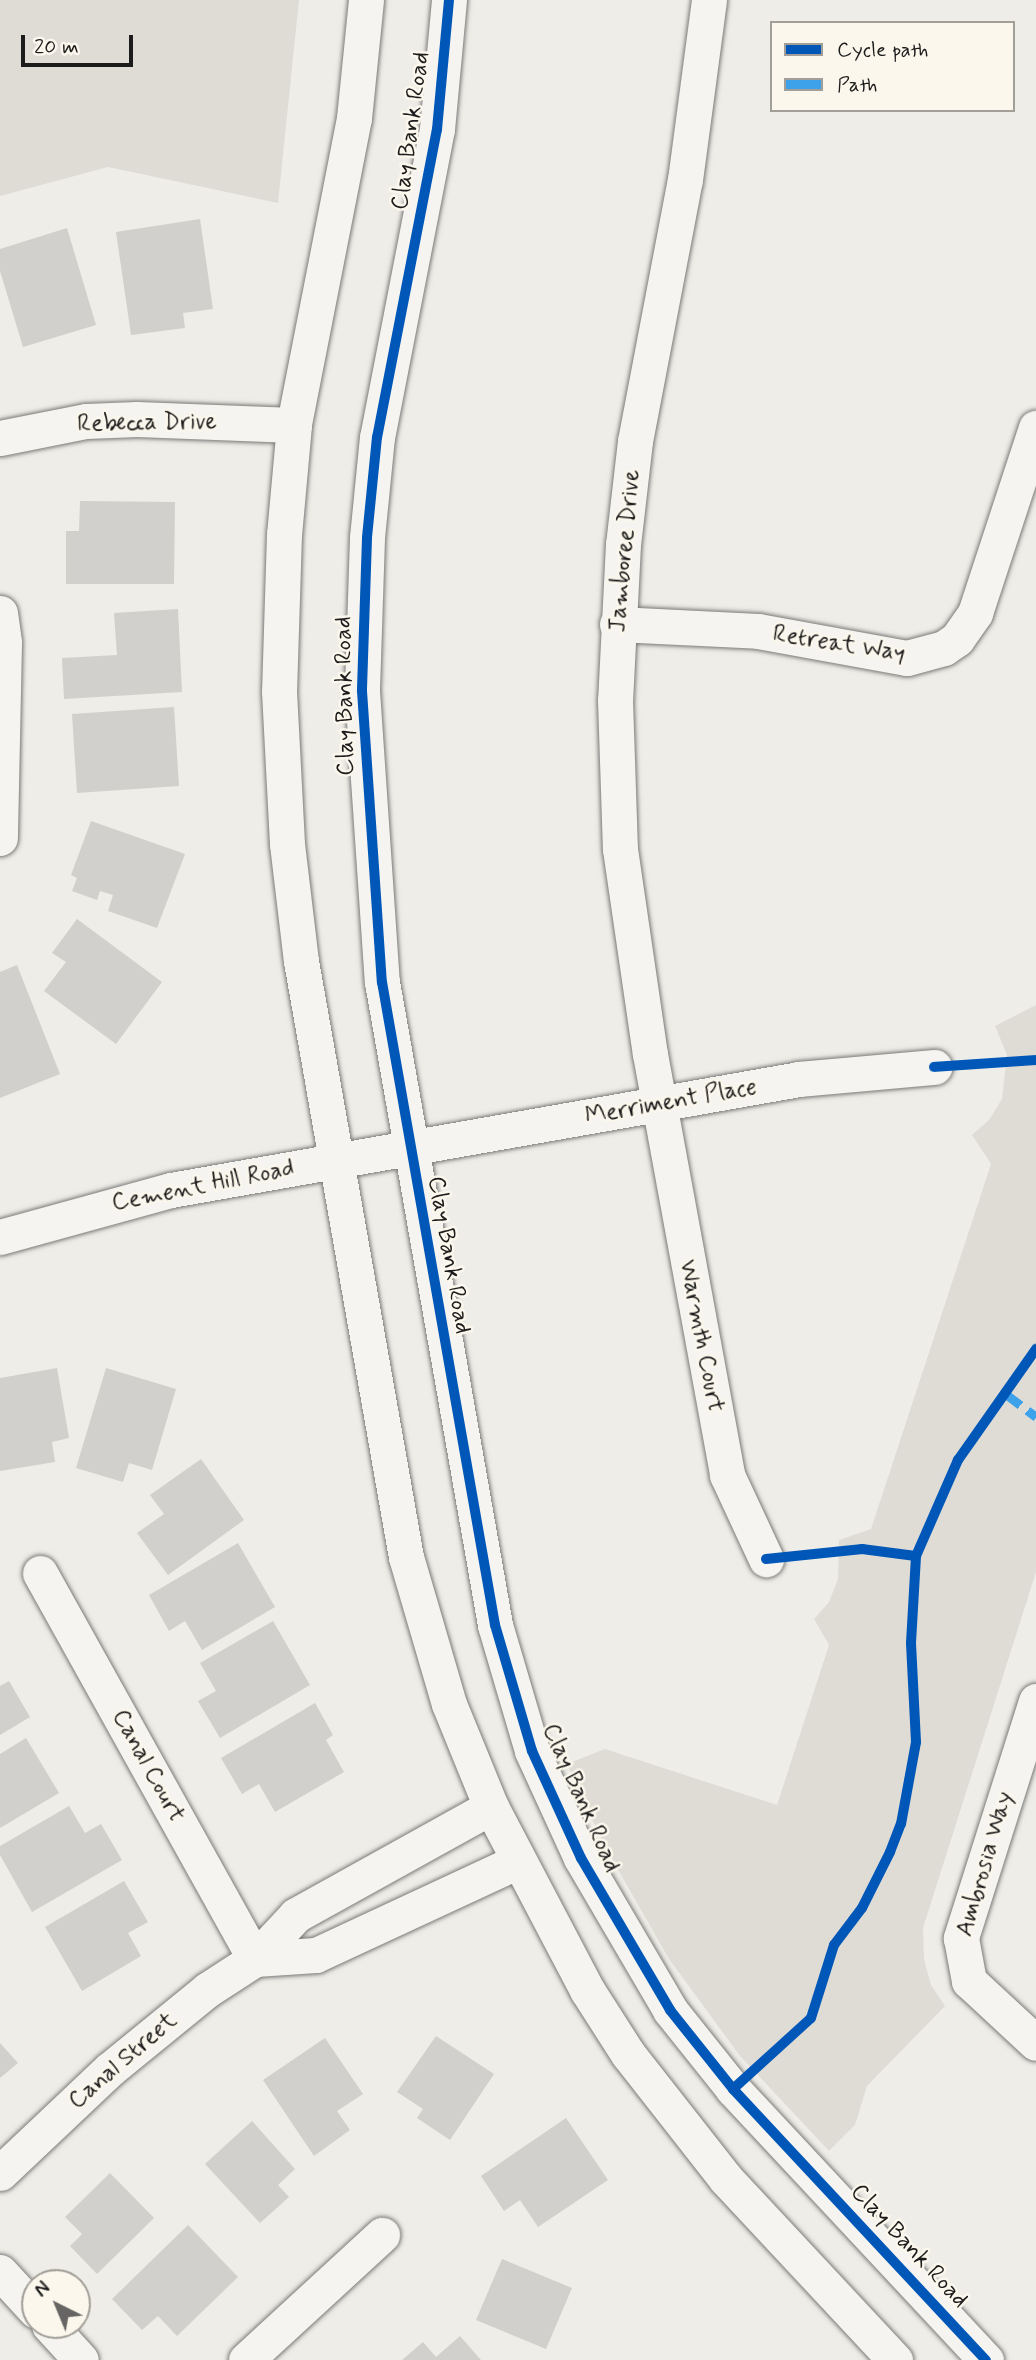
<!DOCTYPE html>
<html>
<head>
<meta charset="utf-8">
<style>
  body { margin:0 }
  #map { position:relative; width:1036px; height:2360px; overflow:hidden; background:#eeede8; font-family:Mynerve,sans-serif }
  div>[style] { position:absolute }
  .green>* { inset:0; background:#dfdcd5 }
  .building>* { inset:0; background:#d1d0cc }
  .roads { filter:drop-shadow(0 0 2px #7a7a78) drop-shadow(0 0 2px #7a7a78) }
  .minor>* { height:35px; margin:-17.5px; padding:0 17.5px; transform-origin:17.5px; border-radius:17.5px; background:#f5f4f0 }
  .quiet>* { height:9px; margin-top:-4.5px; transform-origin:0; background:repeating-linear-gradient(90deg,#3da2ea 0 18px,transparent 0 27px) }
  .cycleway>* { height:10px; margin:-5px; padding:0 5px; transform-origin:5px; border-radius:5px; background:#0057b8 }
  span { translate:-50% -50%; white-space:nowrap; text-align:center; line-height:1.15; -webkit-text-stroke:5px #fbf7ec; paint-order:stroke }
  .street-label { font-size:24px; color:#1c1c1c }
  .legend { position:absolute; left:770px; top:21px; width:245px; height:91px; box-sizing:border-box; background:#fbf7ec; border:2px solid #a29f99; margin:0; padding:9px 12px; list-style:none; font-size:21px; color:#1c1c1c }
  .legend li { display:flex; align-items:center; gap:14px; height:35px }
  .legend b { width:35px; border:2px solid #a29f99 }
  .north { position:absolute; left:21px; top:2269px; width:70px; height:70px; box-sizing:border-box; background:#fbf7ec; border:2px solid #a29f99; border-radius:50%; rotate:317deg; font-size:19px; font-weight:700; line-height:28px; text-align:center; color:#1c1c1c }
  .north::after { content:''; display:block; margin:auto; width:24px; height:32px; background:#666563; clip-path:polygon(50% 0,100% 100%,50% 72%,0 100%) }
  .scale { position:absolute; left:21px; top:35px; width:112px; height:32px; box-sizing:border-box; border:4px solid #1c1c1c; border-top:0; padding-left:9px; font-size:21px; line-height:24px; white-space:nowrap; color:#1c1c1c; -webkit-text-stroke:5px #fbf7ec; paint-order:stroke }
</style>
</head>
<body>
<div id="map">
  <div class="green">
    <i style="clip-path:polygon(0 0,299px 0,278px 203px,108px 167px,0 196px)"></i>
    <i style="clip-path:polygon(1036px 1005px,1036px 1572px,923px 1928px,924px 1959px,931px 1985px,945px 2006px,867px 2086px,855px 2125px,829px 2151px,740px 2056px,669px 1959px,604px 1845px,567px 1764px,605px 1749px,777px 1805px,829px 1645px,814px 1619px,829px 1602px,838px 1579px,839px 1540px,871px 1529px,991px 1164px,972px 1135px,989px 1120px,1002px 1099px,1007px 1055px,995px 1026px)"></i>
  </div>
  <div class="building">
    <i style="clip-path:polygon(200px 219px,213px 309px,183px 313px,185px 328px,131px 335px,116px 232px)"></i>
    <i style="clip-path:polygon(67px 228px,96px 325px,23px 347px,0 271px,0 249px)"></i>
    <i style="clip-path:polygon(80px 501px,175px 502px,174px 584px,66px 584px,66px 531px,79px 531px)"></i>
    <i style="clip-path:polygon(178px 609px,182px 692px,64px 699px,62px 658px,117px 655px,114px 613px)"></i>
    <i style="clip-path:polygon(174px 707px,179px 786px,77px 793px,72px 714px)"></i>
    <i style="clip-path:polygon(91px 821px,185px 854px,157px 928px,108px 911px,113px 895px,100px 891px,97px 900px,72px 891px,77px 878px,71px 875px)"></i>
    <i style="clip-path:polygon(77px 919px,162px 982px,116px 1044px,44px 991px,66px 962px,52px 953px)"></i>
    <i style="clip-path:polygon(17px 965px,60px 1074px,0 1098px,0 972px)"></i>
    <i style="clip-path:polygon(57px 1368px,69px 1438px,52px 1442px,55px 1462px,0 1471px,0 1378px)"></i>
    <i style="clip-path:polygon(106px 1368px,176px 1389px,152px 1470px,129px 1463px,123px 1482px,76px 1468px)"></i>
    <i style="clip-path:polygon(201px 1459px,244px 1520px,168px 1575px,137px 1533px,164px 1514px,150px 1495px)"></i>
    <i style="clip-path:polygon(238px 1543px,275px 1607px,202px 1650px,185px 1621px,169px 1631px,149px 1595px)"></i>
    <i style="clip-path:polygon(273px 1621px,310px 1685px,220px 1738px,198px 1701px,216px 1691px,200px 1663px)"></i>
    <i style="clip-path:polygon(9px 1681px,30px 1717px,0 1735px,0 1686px)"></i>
    <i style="clip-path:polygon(315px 1703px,333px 1735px,326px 1740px,344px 1772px,275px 1812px,259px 1784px,242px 1794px,221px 1758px)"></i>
    <i style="clip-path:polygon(26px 1738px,59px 1793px,0 1828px,0 1754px)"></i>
    <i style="clip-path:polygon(69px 1806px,85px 1833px,101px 1824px,122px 1860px,32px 1912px,0 1855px,0 1846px)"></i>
    <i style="clip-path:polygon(124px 1881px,148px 1922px,128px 1933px,141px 1956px,82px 1991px,45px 1927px)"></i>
    <i style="clip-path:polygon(436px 2036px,494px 2074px,450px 2140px,417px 2118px,423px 2109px,397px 2092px)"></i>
    <i style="clip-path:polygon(325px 2038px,363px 2094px,337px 2111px,350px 2130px,314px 2156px,263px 2080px)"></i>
    <i style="clip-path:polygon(0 2043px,18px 2063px,0 2078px)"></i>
    <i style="clip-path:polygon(566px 2118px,608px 2180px,538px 2227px,520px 2200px,504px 2211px,481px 2176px)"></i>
    <i style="clip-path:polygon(252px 2121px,295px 2169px,278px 2185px,289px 2197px,260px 2223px,205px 2164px)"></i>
    <i style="clip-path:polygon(110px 2173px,154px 2218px,97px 2274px,70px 2246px,82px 2234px,65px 2217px)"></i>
    <i style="clip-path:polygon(188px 2225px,238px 2277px,177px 2336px,158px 2316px,142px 2330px,112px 2299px)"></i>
    <i style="clip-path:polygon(502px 2259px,572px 2288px,546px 2349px,476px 2320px)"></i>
    <i style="clip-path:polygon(460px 2336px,481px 2360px,402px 2360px,423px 2342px,436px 2357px)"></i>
  </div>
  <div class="roads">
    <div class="minor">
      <i style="left:366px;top:0;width:119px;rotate:95.8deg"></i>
      <i style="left:354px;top:118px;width:313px;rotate:101.1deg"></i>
      <i style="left:294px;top:425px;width:109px;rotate:95.2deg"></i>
      <i style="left:284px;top:534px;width:157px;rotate:91.8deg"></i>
      <i style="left:279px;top:691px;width:153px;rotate:87deg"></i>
      <i style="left:287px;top:844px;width:118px;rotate:83.2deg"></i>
      <i style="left:301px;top:961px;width:605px;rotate:80.01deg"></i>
      <i style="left:406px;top:1557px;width:153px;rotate:73.7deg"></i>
      <i style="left:449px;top:1704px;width:111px;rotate:67.8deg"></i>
      <i style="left:491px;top:1807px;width:207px;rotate:62.3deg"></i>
      <i style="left:587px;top:1990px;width:76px;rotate:57.4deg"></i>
      <i style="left:628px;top:2054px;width:159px;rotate:51.9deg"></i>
      <i style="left:726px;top:2179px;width:248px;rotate:47deg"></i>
      <i style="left:449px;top:0;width:130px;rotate:95.3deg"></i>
      <i style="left:437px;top:129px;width:314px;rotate:101deg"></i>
      <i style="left:377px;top:437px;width:101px;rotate:95.7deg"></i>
      <i style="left:367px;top:538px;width:153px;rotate:91.9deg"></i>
      <i style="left:362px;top:691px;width:292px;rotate:86.1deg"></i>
      <i style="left:382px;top:982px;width:653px;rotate:80.03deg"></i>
      <i style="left:495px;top:1625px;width:131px;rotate:73.6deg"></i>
      <i style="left:532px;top:1751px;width:118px;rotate:65.4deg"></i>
      <i style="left:581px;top:1858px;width:176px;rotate:59.6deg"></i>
      <i style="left:670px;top:2010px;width:101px;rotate:51.4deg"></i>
      <i style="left:733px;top:2089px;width:371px;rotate:47deg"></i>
      <i style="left:709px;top:0;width:181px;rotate:97.6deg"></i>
      <i style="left:685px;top:179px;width:267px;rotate:100.8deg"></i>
      <i style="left:635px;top:441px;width:104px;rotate:96.6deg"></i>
      <i style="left:623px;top:544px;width:156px;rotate:92.9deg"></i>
      <i style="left:615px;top:700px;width:149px;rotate:88.1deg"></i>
      <i style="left:620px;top:849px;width:207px;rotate:81.7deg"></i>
      <i style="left:650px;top:1054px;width:428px;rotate:79.6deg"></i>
      <i style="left:727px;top:1475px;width:93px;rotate:65.1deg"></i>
      <i style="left:0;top:438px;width:88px;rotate:-11.2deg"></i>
      <i style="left:86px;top:421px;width:51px;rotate:-2.2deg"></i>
      <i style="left:137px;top:419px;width:157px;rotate:2.2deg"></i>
      <i style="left:0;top:613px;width:30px;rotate:82deg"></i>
      <i style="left:4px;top:643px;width:195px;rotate:91.2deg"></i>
      <i style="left:617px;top:624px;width:141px;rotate:2.8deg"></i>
      <i style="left:758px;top:631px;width:151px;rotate:10.3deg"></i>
      <i style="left:907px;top:658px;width:38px;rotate:-15deg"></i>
      <i style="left:944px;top:648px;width:16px;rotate:-35deg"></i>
      <i style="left:957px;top:639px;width:32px;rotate:-55deg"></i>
      <i style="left:975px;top:613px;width:195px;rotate:-71.8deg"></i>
      <i style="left:0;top:1237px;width:177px;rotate:-15.4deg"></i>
      <i style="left:171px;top:1190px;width:638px;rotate:-10.02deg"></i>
      <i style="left:799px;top:1079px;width:136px;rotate:-5.1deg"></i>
      <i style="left:40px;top:1573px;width:442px;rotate:60.9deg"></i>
      <i style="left:1036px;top:1701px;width:249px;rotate:107.6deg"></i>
      <i style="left:961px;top:1938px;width:44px;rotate:79.5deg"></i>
      <i style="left:969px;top:1981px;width:91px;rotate:42.8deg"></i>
      <i style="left:255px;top:1959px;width:61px;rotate:-3.8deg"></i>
      <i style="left:316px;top:1955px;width:221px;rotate:-24.9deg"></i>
      <i style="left:0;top:2173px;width:150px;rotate:-43.4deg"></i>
      <i style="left:109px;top:2070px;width:127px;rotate:-39.2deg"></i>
      <i style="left:207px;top:1990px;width:57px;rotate:-32.9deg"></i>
      <i style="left:255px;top:1959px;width:60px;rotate:-47deg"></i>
      <i style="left:296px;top:1915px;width:223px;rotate:-29deg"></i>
      <i style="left:0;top:2272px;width:52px;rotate:47.4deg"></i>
      <i style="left:49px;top:2325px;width:47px;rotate:47.6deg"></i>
      <i style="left:246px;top:2360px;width:185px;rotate:-42.6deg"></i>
    </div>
  </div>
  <div class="quiet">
    <i style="left:1006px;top:1394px;width:38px;rotate:37deg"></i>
  </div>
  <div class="cycleway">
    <i style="left:449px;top:0;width:130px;rotate:95.3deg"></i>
    <i style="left:437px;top:129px;width:314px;rotate:101deg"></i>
    <i style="left:377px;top:437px;width:101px;rotate:95.7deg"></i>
    <i style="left:367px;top:538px;width:153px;rotate:91.9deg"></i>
    <i style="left:362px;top:691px;width:292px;rotate:86.1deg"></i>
    <i style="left:382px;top:982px;width:653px;rotate:80.03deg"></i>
    <i style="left:495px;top:1625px;width:131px;rotate:73.6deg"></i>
    <i style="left:532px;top:1751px;width:118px;rotate:65.4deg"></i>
    <i style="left:581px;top:1858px;width:176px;rotate:59.6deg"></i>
    <i style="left:670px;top:2010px;width:101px;rotate:51.4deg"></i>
    <i style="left:733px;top:2089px;width:371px;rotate:47deg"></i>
    <i style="left:934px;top:1067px;width:102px;rotate:-3.9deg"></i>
    <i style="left:766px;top:1559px;width:97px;rotate:-5.9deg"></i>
    <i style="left:862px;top:1549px;width:54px;rotate:7.4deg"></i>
    <i style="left:733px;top:2089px;width:105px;rotate:-42.3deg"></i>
    <i style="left:811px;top:2018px;width:77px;rotate:-72.5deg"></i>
    <i style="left:834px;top:1945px;width:46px;rotate:-52.9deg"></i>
    <i style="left:862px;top:1908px;width:63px;rotate:-63.4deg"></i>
    <i style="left:890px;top:1852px;width:30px;rotate:-69deg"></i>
    <i style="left:901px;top:1824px;width:83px;rotate:-79.6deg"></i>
    <i style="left:916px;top:1742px;width:99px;rotate:-92.9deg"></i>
    <i style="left:911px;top:1643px;width:87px;rotate:-86.7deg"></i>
    <i style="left:916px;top:1556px;width:105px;rotate:-66.4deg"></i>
    <i style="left:958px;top:1460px;width:136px;rotate:-54.9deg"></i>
  </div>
  <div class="street-label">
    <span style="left:411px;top:131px;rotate:-82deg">Clay Bank Road</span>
    <span style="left:147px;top:423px;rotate:-1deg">Rebecca Drive</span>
    <span style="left:625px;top:551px;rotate:-85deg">Jamboree Drive</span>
    <span style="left:839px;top:644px;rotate:9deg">Retreat Way</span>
    <span style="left:345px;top:696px;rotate:-91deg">Clay Bank Road</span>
    <span style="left:671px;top:1102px;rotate:-10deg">Merriment Place</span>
    <span style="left:203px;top:1186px;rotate:-11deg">Cement Hill Road</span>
    <span style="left:449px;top:1255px;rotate:80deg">Clay Bank Road</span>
    <span style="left:701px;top:1336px;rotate:79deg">Warmth Court</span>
    <span style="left:148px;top:1766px;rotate:61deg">Canal Court</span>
    <span style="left:581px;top:1798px;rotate:66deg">Clay Bank Road</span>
    <span style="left:985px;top:1864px;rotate:-74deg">Ambrosia Way</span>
    <span style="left:123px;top:2061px;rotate:-41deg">Canal Street</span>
    <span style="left:909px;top:2246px;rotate:47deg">Clay Bank Road</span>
  </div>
  <ul class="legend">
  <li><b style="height:9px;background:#0057b8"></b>Cycle path</li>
  <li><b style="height:9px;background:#3da2ea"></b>Path</li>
  </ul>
  <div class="north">N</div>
  <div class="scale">20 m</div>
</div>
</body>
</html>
